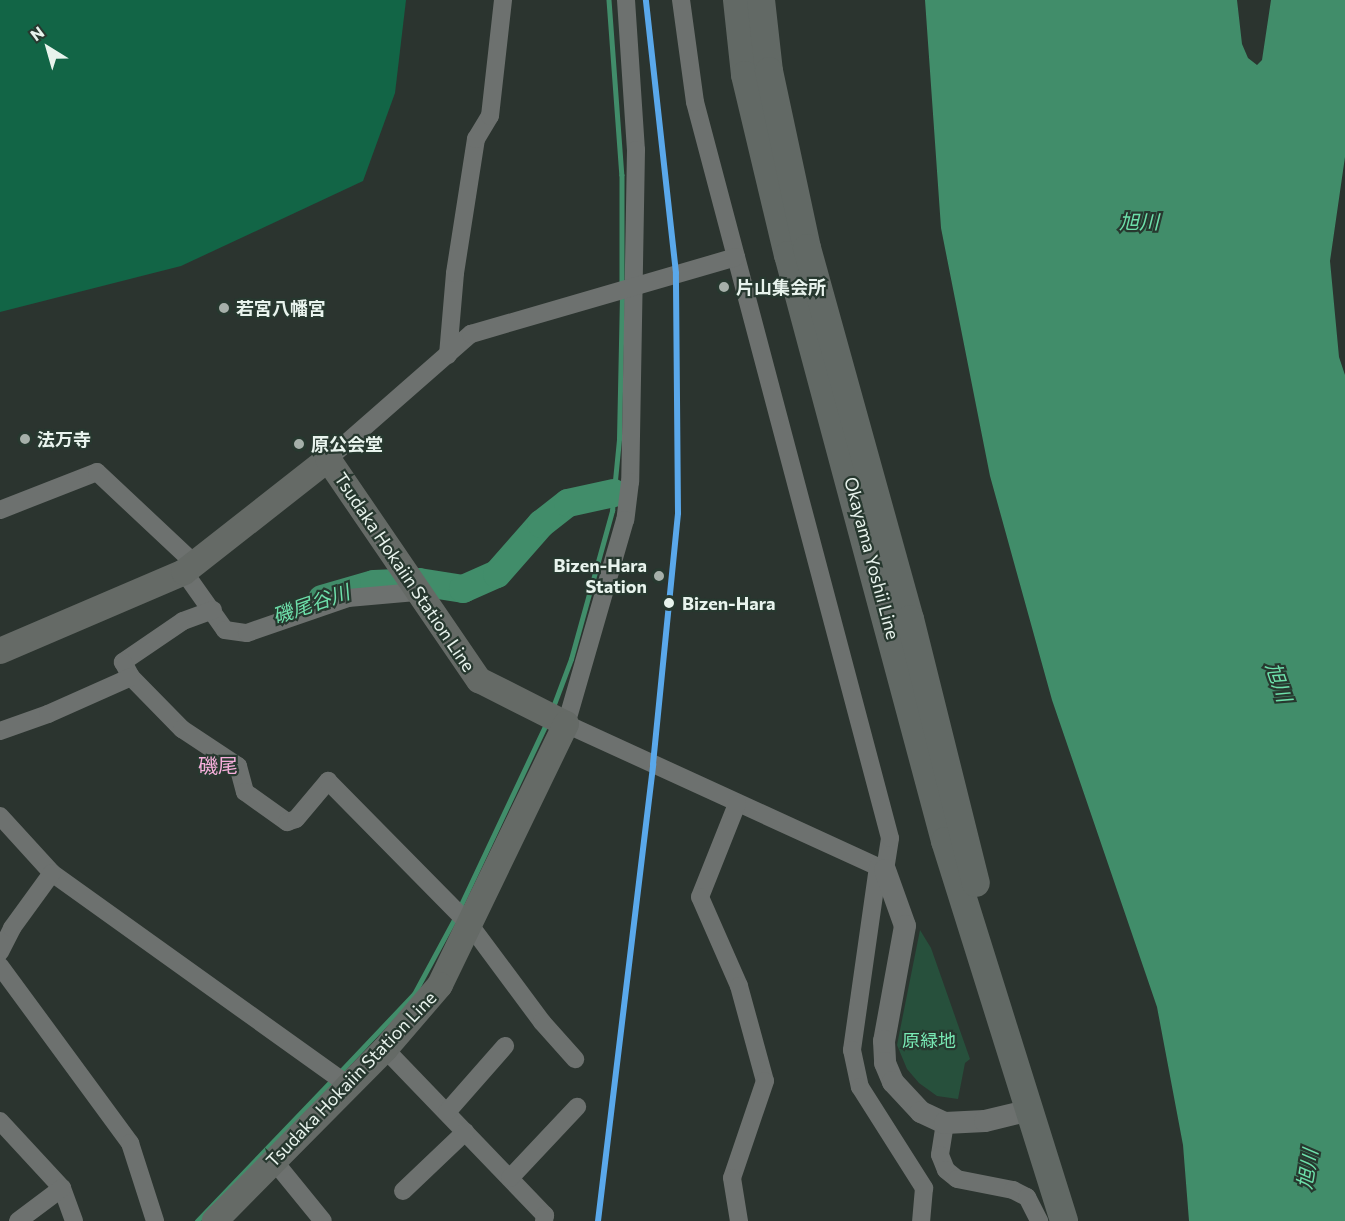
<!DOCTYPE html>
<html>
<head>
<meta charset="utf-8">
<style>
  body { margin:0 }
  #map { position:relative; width:1345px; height:1221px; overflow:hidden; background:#2b342f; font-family:Commissioner,"Noto Sans JP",sans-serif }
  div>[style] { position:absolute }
  .green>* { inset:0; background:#27503c }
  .forest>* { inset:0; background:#126546 }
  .water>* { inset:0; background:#418d6a }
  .stream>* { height:4.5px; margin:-2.25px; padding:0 2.25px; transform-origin:2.25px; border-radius:2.25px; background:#418d6a }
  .river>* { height:28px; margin:-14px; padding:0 14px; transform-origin:14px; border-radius:14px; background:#418d6a }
  .minor>* { height:18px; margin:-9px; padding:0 9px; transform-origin:9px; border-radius:9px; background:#6d716f }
  .tertiary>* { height:22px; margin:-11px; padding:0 11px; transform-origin:11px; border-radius:11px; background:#6d716f }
  .secondary>* { height:26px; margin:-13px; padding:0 13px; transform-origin:13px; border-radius:13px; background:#656a66 }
  .primary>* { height:28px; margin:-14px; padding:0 14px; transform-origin:14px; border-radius:14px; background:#626965 }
  .rail-1>* { height:6px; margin:-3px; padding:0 3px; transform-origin:3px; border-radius:3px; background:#5aa8eb }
  .dots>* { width:16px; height:16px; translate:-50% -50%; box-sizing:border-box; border:3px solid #27382f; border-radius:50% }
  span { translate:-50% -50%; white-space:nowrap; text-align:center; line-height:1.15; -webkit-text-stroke:4.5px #27382f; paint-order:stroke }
  .poi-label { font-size:18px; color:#e8f3ed; font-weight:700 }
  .left { translate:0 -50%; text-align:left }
  .right { translate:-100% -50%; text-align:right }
  .street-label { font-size:18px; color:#e8f3ed }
  .stop-label { font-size:18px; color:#e8f3ed; font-weight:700 }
  .park-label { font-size:18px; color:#78e9b4 }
  .water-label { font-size:20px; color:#6ee0ab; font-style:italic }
  .neighbourhood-label { font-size:20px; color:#f6afdc }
  .north { position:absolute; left:18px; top:18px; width:60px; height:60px; -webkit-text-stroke:4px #27382f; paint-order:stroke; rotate:323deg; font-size:16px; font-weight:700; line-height:24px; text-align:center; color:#e8f3ed }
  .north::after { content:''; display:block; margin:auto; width:21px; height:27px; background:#e8f3ed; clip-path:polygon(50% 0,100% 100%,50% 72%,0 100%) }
</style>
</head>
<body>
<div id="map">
  <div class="green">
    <i style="clip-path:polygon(920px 930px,931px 948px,970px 1059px,965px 1063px,958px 1099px,937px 1096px,919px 1083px,907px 1069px,897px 1045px)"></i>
  </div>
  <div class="forest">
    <i style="clip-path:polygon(0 0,406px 0,395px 93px,363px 181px,181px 266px,0 312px)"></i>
  </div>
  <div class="water">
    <i style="clip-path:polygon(925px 0,1237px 0,1242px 44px,1248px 58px,1257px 65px,1262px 60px,1271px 0,1345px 0,1345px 157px,1330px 261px,1339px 357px,1345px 375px,1345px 1221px,1189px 1221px,1183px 1145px,1157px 1007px,1052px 700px,990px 476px,941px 228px)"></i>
  </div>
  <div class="stream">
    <i style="left:609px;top:0;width:175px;rotate:85.8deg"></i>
    <i style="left:622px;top:175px;width:110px;rotate:90deg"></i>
    <i style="left:553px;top:707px;width:51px;rotate:-69.4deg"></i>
    <i style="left:571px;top:659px;width:154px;rotate:-74.5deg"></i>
    <i style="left:612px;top:511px;width:72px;rotate:-84.4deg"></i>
    <i style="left:619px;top:439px;width:146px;rotate:-88.8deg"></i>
    <i style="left:459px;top:909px;width:204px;rotate:-64.8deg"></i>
    <i style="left:338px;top:1074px;width:110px;rotate:-46.5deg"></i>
    <i style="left:414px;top:994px;width:89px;rotate:-61.7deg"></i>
    <i style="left:197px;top:1221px;width:195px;rotate:-46.2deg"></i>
  </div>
  <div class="river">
    <i style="left:322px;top:599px;width:54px;rotate:-16.1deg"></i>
    <i style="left:374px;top:584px;width:45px;rotate:-2.5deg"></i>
    <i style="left:419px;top:582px;width:45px;rotate:9deg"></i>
    <i style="left:463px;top:589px;width:37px;rotate:-24deg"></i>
    <i style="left:497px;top:574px;width:67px;rotate:-48.7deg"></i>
    <i style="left:541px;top:524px;width:34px;rotate:-38deg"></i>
    <i style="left:568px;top:503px;width:47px;rotate:-12.3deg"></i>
  </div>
  <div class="minor">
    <i style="left:626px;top:0;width:150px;rotate:86.2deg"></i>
    <i style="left:636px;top:150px;width:332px;rotate:91deg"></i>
    <i style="left:630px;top:482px;width:38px;rotate:97deg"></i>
    <i style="left:625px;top:520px;width:212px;rotate:106.1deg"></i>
    <i style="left:566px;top:724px;width:351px;rotate:24.6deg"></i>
    <i style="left:885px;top:870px;width:32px;rotate:-81deg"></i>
    <i style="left:890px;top:838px;width:761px;rotate:-104.84deg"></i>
    <i style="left:695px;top:102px;width:103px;rotate:-97.8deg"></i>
    <i style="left:448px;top:355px;width:82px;rotate:-85.1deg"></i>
    <i style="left:455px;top:273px;width:136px;rotate:-81.1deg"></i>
    <i style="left:476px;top:139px;width:27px;rotate:-59deg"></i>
    <i style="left:490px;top:116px;width:117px;rotate:-83.6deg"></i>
    <i style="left:328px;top:459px;width:190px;rotate:-41.2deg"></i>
    <i style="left:471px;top:334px;width:276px;rotate:-16.2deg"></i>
    <i style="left:0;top:510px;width:104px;rotate:-21.4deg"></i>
    <i style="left:97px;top:472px;width:133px;rotate:43.2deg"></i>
    <i style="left:184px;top:572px;width:71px;rotate:54.7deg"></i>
    <i style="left:225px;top:630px;width:22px;rotate:8deg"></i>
    <i style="left:247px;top:633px;width:107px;rotate:-19.1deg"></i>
    <i style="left:348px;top:598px;width:68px;rotate:-5deg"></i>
    <i style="left:213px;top:610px;width:32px;rotate:160deg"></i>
    <i style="left:183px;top:621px;width:73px;rotate:145.7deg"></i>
    <i style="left:123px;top:662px;width:17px;rotate:62deg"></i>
    <i style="left:131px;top:677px;width:73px;rotate:45.6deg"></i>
    <i style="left:182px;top:729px;width:67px;rotate:33.5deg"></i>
    <i style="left:238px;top:766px;width:27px;rotate:75deg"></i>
    <i style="left:245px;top:792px;width:52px;rotate:35.5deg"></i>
    <i style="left:287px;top:822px;width:9px;rotate:-18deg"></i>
    <i style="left:296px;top:819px;width:50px;rotate:-49.9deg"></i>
    <i style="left:328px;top:781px;width:202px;rotate:45.4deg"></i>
    <i style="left:470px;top:925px;width:121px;rotate:53.4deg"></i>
    <i style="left:542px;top:1022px;width:50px;rotate:48.3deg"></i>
    <i style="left:0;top:731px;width:51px;rotate:-19.5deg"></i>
    <i style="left:48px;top:714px;width:91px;rotate:-24deg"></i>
    <i style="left:737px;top:804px;width:100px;rotate:111.7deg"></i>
    <i style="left:700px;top:897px;width:97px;rotate:66.3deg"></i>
    <i style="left:739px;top:986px;width:98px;rotate:74.7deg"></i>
    <i style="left:765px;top:1081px;width:102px;rotate:108.8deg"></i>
    <i style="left:732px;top:1178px;width:44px;rotate:80.8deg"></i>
    <i style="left:0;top:816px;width:77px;rotate:47.6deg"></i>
    <i style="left:52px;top:873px;width:364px;rotate:35.6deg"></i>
    <i style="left:878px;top:867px;width:185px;rotate:98.1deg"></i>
    <i style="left:852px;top:1050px;width:38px;rotate:78deg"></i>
    <i style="left:860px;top:1087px;width:120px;rotate:57.6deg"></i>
    <i style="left:924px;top:1188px;width:33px;rotate:95deg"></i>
    <i style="left:0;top:952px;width:27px;rotate:-63deg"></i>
    <i style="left:12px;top:928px;width:68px;rotate:-54deg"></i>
    <i style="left:0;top:966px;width:220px;rotate:53.7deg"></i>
    <i style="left:130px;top:1143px;width:82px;rotate:72.2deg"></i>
    <i style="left:385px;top:1049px;width:231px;rotate:46.1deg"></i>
    <i style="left:545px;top:1215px;width:6px;rotate:99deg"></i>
    <i style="left:447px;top:1112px;width:88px;rotate:-48.7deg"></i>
    <i style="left:0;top:1121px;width:91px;rotate:47.2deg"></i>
    <i style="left:62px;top:1188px;width:35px;rotate:70deg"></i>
    <i style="left:945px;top:1123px;width:32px;rotate:99deg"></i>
    <i style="left:940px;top:1155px;width:16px;rotate:68deg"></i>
    <i style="left:946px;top:1170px;width:14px;rotate:39deg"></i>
    <i style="left:957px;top:1179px;width:57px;rotate:11.1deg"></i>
    <i style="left:1013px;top:1190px;width:16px;rotate:27deg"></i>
    <i style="left:1027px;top:1197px;width:27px;rotate:63deg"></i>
    <i style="left:274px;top:1161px;width:77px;rotate:50.8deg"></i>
    <i style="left:510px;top:1178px;width:98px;rotate:-46.7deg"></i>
    <i style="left:403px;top:1191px;width:86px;rotate:-43.6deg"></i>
    <i style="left:18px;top:1221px;width:55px;rotate:-36.9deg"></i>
  </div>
  <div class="tertiary">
    <i style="left:885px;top:870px;width:59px;rotate:70.3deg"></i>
    <i style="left:905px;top:926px;width:117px;rotate:100.3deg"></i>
    <i style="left:884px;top:1041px;width:22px;rotate:87deg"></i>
    <i style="left:885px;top:1063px;width:21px;rotate:67deg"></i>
    <i style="left:893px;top:1082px;width:41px;rotate:47deg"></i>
    <i style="left:921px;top:1112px;width:26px;rotate:25deg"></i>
    <i style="left:945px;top:1123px;width:40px;rotate:-2.9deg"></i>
    <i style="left:985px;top:1121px;width:46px;rotate:-13.7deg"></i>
  </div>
  <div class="secondary">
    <i style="left:0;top:651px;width:200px;rotate:-23.2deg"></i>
    <i style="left:184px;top:572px;width:183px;rotate:-38.1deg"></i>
    <i style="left:328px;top:459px;width:268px;rotate:55.7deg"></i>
    <i style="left:479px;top:680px;width:97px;rotate:26.8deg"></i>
    <i style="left:566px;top:724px;width:290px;rotate:115.8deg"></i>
    <i style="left:440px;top:985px;width:84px;rotate:130.7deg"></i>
    <i style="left:385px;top:1049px;width:242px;rotate:134.7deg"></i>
  </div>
  <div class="primary">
    <i style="left:737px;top:0;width:75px;rotate:83.9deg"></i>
    <i style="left:745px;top:75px;width:185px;rotate:76.6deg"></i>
    <i style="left:788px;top:255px;width:607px;rotate:75deg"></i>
    <i style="left:945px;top:841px;width:398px;rotate:72.6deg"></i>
    <i style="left:761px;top:0;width:71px;rotate:83.6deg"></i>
    <i style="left:769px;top:71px;width:181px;rotate:77.9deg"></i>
    <i style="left:807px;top:248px;width:385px;rotate:74.5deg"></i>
    <i style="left:910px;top:619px;width:272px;rotate:76deg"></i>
  </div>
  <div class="rail-1">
    <i style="left:598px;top:1221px;width:460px;rotate:-83.1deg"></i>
    <i style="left:653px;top:764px;width:252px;rotate:-84.3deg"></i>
    <i style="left:678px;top:513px;width:240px;rotate:-90.5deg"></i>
    <i style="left:676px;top:273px;width:275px;rotate:-96.3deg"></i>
  </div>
  <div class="dots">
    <i style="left:724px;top:287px;background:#a6b0aa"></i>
    <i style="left:224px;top:308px;background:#a6b0aa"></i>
    <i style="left:25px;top:439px;background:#a6b0aa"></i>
    <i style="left:299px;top:444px;background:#a6b0aa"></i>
    <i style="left:659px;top:576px;background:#a6b0aa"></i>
    <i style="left:669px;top:603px;background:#e8f3ed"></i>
  </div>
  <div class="poi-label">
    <span class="left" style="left:736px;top:287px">片山集会所</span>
    <span class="left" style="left:236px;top:308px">若宮八幡宮</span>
    <span class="left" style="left:37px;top:439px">法万寺</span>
    <span class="left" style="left:311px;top:444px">原公会堂</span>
    <span class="right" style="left:647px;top:576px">Bizen-Hara<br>Station</span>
  </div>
  <div class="street-label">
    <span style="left:872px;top:558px;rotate:75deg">Okayama Yoshii Line</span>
    <span style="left:405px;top:572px;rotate:56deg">Tsudaka Hokaiin Station Line</span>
    <span style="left:351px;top:1079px;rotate:-46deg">Tsudaka Hokaiin Station Line</span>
  </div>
  <div class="stop-label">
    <span class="left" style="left:682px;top:603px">Bizen-Hara</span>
  </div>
  <div class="park-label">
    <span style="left:929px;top:1040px">原緑地</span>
  </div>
  <div class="water-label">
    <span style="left:1139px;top:221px">旭川</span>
    <span style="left:311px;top:604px;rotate:-19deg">磯尾谷川</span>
    <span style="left:1279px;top:682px;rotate:71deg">旭川</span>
    <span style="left:1307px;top:1169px;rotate:-81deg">旭川</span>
  </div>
  <div class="neighbourhood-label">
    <span style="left:218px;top:765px">磯尾</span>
  </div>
  <div class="north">N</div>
</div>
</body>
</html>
